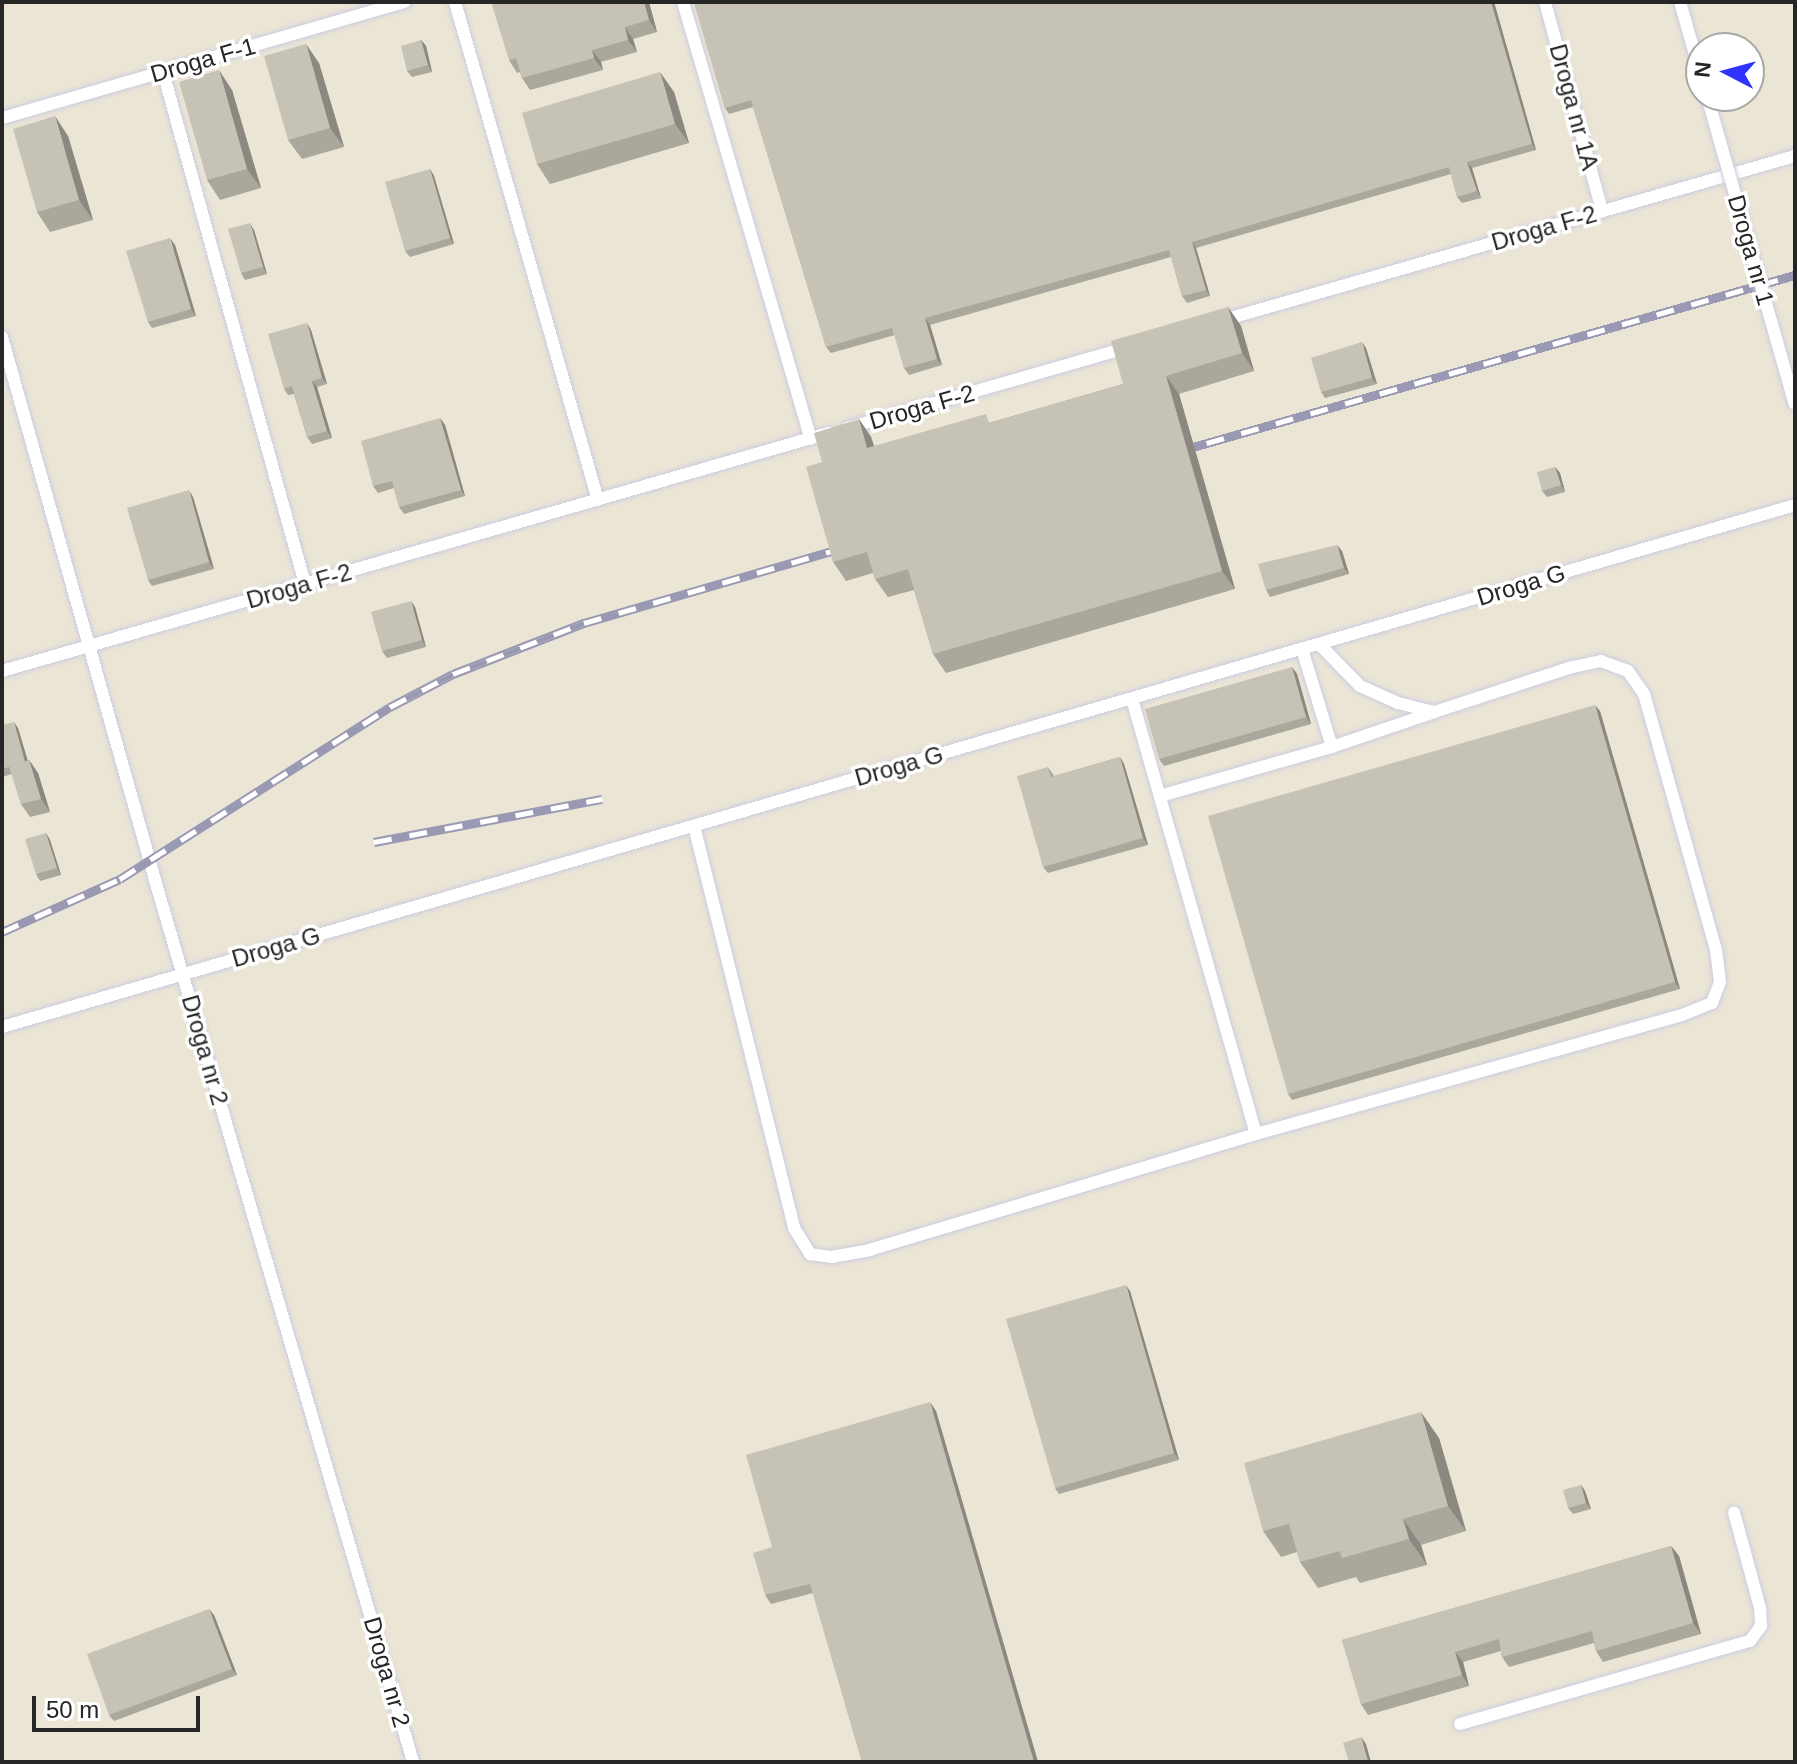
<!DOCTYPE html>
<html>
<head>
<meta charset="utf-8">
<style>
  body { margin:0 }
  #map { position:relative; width:1797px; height:1764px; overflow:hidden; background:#ebe5d6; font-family:Arial,sans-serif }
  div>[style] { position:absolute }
  .roads { filter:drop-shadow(0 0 2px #cbcce1) drop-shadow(0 0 2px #cbcce1) }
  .service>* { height:12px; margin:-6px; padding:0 6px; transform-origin:6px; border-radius:6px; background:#fff }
  .rail>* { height:9px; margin-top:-4.5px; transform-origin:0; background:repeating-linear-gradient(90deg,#fff 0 18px,#9a99b3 0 36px); box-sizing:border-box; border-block:2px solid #9a99b3 }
  .bridges { filter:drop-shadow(0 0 2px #cbcce1) drop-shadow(0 0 2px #cbcce1) }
  .service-bridge>* { height:12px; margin:-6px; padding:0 6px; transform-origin:6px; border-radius:6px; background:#fff }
  .wall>* { inset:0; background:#aaa79d }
  .shaded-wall>* { inset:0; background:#8b887f }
  .building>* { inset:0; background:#c6c2b6 }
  span { translate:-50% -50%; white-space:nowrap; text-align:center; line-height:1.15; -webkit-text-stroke:7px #fff; paint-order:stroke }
  .street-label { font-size:24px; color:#262626 }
  .frame { position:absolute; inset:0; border:4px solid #262626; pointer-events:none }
  .north { position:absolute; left:1685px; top:32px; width:80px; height:80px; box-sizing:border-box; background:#fff; border:2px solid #a8a8a8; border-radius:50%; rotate:276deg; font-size:22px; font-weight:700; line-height:32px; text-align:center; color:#262626 }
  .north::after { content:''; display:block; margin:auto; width:28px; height:36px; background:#2f33ff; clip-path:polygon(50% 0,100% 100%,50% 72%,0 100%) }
  .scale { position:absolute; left:32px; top:1696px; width:168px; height:36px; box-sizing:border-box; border:4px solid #262626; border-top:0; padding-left:10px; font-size:24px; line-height:28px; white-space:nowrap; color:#262626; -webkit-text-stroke:6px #fff; paint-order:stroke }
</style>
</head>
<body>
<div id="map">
  <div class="roads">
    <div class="service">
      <i style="left:455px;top:2px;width:518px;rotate:73.98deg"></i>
      <i style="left:683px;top:2px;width:455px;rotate:73.7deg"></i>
      <i style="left:1545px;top:2px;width:217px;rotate:74.7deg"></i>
      <i style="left:1680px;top:2px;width:76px;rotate:74deg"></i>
      <i style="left:163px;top:72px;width:531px;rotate:74.5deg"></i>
      <i style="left:2px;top:118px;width:419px;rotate:-16.1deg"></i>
      <i style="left:1220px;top:321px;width:598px;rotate:-16.01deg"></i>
      <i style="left:2px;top:337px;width:571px;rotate:74.26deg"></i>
      <i style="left:157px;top:887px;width:912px;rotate:73.69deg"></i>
      <i style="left:847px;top:428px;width:293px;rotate:-16deg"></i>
      <i style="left:1302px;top:649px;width:102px;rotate:73deg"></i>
      <i style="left:2px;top:671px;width:861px;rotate:-16.06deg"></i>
      <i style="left:1132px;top:699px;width:452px;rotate:74.1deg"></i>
      <i style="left:1256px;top:1134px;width:442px;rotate:-15.6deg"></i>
      <i style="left:1682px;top:1015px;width:32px;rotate:-22deg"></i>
      <i style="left:1712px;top:1003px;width:22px;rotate:-69deg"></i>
      <i style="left:1720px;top:982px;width:32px;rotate:-97deg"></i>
      <i style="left:1716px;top:950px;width:266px;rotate:-105.7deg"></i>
      <i style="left:1644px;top:694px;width:28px;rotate:-125deg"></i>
      <i style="left:1628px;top:671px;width:29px;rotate:-160deg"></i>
      <i style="left:1601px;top:661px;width:33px;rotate:168deg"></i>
      <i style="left:1569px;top:668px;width:142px;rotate:161.9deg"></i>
      <i style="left:1434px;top:712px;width:37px;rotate:-166deg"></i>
      <i style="left:1398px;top:703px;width:42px;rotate:-155.9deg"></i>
      <i style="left:1360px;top:686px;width:59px;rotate:-134.3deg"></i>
      <i style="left:1160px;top:796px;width:179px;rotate:-15.9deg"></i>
      <i style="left:1332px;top:747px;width:106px;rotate:-18.8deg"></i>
      <i style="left:694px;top:826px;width:414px;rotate:76deg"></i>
      <i style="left:794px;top:1228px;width:31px;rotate:58deg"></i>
      <i style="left:810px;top:1254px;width:21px;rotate:8deg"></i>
      <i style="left:831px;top:1257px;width:39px;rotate:-10deg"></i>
      <i style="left:869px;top:1250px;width:404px;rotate:-16.7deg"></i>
      <i style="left:2px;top:1027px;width:1867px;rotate:-16.23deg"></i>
      <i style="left:1460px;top:1724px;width:302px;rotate:-16deg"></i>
      <i style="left:1750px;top:1641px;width:19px;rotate:-54deg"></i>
      <i style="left:1761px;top:1626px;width:18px;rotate:-93deg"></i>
      <i style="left:1760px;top:1608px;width:99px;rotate:-105.2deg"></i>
    </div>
  </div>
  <div class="rail">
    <i style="left:1172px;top:453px;width:648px;rotate:-15.95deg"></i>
    <i style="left:374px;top:842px;width:232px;rotate:-10.7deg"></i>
    <i style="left:2px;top:932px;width:129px;rotate:-24.2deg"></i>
    <i style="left:120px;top:879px;width:320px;rotate:-32.5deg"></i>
    <i style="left:390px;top:707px;width:71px;rotate:-27.6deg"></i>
    <i style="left:453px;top:674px;width:141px;rotate:-21.3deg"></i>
    <i style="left:584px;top:623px;width:276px;rotate:-16.2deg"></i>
  </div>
  <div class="bridges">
    <div class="service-bridge">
      <i style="left:1707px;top:96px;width:320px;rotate:74.1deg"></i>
    </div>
  </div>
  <div class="wall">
    <i style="clip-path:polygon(649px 2px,657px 32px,633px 39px,637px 52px,601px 62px,603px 70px,530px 90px,522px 78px,520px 72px,517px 73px,509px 60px)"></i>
    <i style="clip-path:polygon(694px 2px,1494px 2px,1536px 150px,1472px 168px,1481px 198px,1462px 203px,1457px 197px,1451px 174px,1196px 248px,1210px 296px,1187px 303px,1182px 296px,1171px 257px,930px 325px,942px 365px,909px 375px,904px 368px,895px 335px,831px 353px,826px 347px,753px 107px,729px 114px,725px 108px)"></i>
    <i style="clip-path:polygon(421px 40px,426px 46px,432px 72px,412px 77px,407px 71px)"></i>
    <i style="clip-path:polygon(319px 63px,344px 147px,302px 159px,288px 140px)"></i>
    <i style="clip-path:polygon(232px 90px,261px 188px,220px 200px,207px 180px)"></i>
    <i style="clip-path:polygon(674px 92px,689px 143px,550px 184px,537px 164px)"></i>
    <i style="clip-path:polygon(68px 136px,93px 220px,50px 232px,37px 212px)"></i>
    <i style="clip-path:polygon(430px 169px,434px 176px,454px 244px,410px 257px,405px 251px)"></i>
    <i style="clip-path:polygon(254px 230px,267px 274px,245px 280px,241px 273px)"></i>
    <i style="clip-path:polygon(175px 245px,196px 316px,152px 328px,148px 322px)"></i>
    <i style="clip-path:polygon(1228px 307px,1241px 326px,1254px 371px,1179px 394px,1235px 589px,946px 673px,933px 654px,914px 590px,888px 597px,875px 579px,873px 573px,846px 581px,833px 562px,822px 462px,859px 419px,871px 437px,874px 446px,992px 422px,1123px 384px)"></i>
    <i style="clip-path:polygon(311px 330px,327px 384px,317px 387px,332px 438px,312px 444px,307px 437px,294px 394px,288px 395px,284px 389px)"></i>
    <i style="clip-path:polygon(1366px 348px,1377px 384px,1325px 398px,1321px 392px)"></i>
    <i style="clip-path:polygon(440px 418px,445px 425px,465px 496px,404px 514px,399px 507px,394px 488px,378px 493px,373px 486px)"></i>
    <i style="clip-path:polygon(1555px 467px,1560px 473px,1565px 492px,1547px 497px,1542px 491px)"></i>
    <i style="clip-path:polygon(193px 497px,214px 569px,152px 586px,148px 580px)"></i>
    <i style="clip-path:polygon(1342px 551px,1349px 574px,1270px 597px,1266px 590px)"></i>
    <i style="clip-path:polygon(415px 607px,426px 647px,387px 658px,382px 651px)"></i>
    <i style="clip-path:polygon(1292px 667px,1297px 674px,1311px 724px,1164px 766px,1159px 759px)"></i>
    <i style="clip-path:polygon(1600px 711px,1680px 989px,1292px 1100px,1288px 1094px)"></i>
    <i style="clip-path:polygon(2px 725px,18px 728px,28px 761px,29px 760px,38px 773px,50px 812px,30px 817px,21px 804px,12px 774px,2px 777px)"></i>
    <i style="clip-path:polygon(1120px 757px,1124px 764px,1148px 845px,1048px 873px,1043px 867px,1048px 767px,1054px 776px)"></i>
    <i style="clip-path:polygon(46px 833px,50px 840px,61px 875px,40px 881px,36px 874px)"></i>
    <i style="clip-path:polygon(1130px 1291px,1179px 1460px,1059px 1494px,1055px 1488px)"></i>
    <i style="clip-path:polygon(936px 1411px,1038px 1762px,862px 1762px,813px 1593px,771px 1604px,765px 1595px,772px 1547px)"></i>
    <i style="clip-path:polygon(1439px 1438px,1466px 1531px,1421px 1545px,1427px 1565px,1360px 1583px,1356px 1577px,1318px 1588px,1300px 1562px,1297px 1552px,1281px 1557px,1263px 1531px)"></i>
    <i style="clip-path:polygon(1581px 1485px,1585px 1491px,1591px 1509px,1573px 1514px,1568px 1508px)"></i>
    <i style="clip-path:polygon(1671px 1546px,1679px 1556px,1701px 1634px,1603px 1662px,1596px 1651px,1594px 1643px,1509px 1667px,1502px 1657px,1501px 1651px,1463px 1662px,1469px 1686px,1368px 1715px,1361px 1704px,1342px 1640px)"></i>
    <i style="clip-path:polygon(214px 1615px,237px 1675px,114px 1721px,109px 1715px)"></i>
  </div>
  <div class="shaded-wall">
    <i style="clip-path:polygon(644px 2px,649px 2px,657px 32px,649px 20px)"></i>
    <i style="clip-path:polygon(1491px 2px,1494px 2px,1536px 150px,1532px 144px)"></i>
    <i style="clip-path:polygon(625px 27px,633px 39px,637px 52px,628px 40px)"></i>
    <i style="clip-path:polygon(421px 40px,426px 46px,432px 72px,428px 65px)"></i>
    <i style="clip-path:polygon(306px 44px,319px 63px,344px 147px,330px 128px)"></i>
    <i style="clip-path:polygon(592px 50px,601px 62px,603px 70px,594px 58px)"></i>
    <i style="clip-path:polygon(219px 70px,232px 90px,261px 188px,247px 169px)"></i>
    <i style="clip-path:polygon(660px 72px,674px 92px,689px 143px,675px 124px)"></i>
    <i style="clip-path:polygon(55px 116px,68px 136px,93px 220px,79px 200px)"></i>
    <i style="clip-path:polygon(1467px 162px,1472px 168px,1481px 198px,1477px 191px)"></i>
    <i style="clip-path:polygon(430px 169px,434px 176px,454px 244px,450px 238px)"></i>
    <i style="clip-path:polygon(250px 223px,254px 230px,267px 274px,263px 267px)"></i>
    <i style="clip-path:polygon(170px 238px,175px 245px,196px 316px,191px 309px)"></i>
    <i style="clip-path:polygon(1192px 242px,1196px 248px,1210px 296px,1206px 290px)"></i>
    <i style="clip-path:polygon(1228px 307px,1241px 326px,1254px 371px,1242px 353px)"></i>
    <i style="clip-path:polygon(925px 318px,930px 325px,942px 365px,937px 359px)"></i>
    <i style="clip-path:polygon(307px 323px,311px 330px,327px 384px,322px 378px)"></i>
    <i style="clip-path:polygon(1362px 342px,1366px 348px,1377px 384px,1372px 378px)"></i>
    <i style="clip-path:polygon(1166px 376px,1179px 394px,1235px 589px,1222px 571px)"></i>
    <i style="clip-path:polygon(312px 381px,317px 387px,332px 438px,327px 431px)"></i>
    <i style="clip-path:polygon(440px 418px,445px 425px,465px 496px,461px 490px)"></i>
    <i style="clip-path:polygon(859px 419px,871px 437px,880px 466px,867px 448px)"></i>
    <i style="clip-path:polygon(1555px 467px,1560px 473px,1565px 492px,1561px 485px)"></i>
    <i style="clip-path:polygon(189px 490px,193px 497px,214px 569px,209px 562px)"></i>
    <i style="clip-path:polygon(1337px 545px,1342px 551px,1349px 574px,1344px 568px)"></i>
    <i style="clip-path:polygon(411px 601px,415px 607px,426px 647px,422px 640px)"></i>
    <i style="clip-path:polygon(1292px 667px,1297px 674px,1311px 724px,1306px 717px)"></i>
    <i style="clip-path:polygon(1595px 705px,1600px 711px,1680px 989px,1675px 982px)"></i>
    <i style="clip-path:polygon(14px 722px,18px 728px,30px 769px,25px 762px)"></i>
    <i style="clip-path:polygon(1120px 757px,1124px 764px,1148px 845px,1143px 838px)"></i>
    <i style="clip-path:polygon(29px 760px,38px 773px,50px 812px,41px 799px)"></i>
    <i style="clip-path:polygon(46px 833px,50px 840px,61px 875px,57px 868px)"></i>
    <i style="clip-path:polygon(1126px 1285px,1130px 1291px,1179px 1460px,1174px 1453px)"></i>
    <i style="clip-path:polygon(930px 1402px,936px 1411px,1038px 1762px,1034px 1762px)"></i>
    <i style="clip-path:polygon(1421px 1412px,1439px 1438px,1466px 1531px,1448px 1506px)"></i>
    <i style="clip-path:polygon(1581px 1485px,1585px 1491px,1591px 1509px,1586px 1503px)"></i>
    <i style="clip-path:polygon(1403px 1519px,1421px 1545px,1427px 1565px,1409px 1539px)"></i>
    <i style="clip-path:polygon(1671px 1546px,1679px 1556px,1701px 1634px,1693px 1623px)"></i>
    <i style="clip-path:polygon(209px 1609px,214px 1615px,237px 1675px,232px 1669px)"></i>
    <i style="clip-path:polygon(1455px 1652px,1463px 1662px,1469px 1686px,1462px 1675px)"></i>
    <i style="clip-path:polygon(1361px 1737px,1366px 1744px,1371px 1762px,1368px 1762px)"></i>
  </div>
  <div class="building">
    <i style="clip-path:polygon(491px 2px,644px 2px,649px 20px,625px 27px,628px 40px,592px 50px,594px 58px,522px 78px,516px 58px,509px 60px)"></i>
    <i style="clip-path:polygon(694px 2px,1491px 2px,1532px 144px,1467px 162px,1477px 191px,1457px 197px,1449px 167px,1192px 242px,1206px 290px,1182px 296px,1169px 250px,925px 318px,937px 359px,904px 368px,892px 328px,826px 347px,751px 100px,725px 108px)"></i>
    <i style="clip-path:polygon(421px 40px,428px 65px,407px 71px,401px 46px)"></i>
    <i style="clip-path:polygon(306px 44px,330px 128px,288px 140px,264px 56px)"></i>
    <i style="clip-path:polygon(219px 70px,247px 169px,207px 180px,179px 82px)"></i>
    <i style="clip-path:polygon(660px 72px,675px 124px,537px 164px,522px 113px)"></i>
    <i style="clip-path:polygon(55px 116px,79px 200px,37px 212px,13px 129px)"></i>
    <i style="clip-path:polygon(430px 169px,450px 238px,405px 251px,385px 182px)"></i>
    <i style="clip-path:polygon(250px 223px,263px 267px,241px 273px,228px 229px)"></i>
    <i style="clip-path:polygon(170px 238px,191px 309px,148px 322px,126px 251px)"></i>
    <i style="clip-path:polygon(1228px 307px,1242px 353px,1166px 376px,1222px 571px,933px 654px,908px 569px,875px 579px,867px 552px,833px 562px,806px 467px,822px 462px,814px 433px,859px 419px,867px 448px,986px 414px,989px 423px,1123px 384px,1111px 341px)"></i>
    <i style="clip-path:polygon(307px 323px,322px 378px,312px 381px,327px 431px,307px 437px,292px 386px,284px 389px,268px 334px)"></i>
    <i style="clip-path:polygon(1362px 342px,1372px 378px,1321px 392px,1311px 358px)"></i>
    <i style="clip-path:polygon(440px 418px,461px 490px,399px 507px,392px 481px,373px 486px,361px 441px)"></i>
    <i style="clip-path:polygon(1555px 467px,1561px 485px,1542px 491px,1537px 472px)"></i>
    <i style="clip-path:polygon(189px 490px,209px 562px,148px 580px,127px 508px)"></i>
    <i style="clip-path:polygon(1337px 545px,1344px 568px,1266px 590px,1258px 564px)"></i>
    <i style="clip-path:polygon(411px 601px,422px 640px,382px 651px,371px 612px)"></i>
    <i style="clip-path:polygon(1292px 667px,1306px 717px,1159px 759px,1145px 709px)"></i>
    <i style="clip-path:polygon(1595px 705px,1675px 982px,1288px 1094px,1208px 816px)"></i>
    <i style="clip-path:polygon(14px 722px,25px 762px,2px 769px,2px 725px)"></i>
    <i style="clip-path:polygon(1120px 757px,1143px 838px,1043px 867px,1017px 776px,1048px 767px,1051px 777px)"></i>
    <i style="clip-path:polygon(29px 760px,41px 799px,21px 804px,9px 767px)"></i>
    <i style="clip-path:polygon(46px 833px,57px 868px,36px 874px,25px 839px)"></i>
    <i style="clip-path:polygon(1126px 1285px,1174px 1453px,1055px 1488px,1006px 1319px)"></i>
    <i style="clip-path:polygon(930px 1402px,1034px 1762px,862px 1762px,810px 1584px,765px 1595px,753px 1553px,772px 1547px,746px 1455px)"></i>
    <i style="clip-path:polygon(1421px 1412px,1448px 1506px,1403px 1519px,1409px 1539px,1342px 1558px,1340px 1551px,1300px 1562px,1289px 1524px,1263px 1531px,1244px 1463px)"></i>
    <i style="clip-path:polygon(1581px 1485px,1586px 1503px,1568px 1508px,1563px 1490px)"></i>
    <i style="clip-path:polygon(1671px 1546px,1693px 1623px,1596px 1651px,1592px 1631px,1502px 1657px,1499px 1639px,1455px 1652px,1462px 1675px,1361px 1704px,1342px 1640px)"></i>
    <i style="clip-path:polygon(209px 1609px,232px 1669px,109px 1715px,87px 1654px)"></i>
    <i style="clip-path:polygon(1361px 1737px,1368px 1762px,1349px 1762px,1343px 1743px)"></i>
  </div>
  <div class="street-label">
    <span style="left:203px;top:60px;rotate:-16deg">Droga F-1</span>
    <span style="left:1574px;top:107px;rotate:75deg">Droga nr 1A</span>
    <span style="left:1544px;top:228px;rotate:-16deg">Droga F-2</span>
    <span style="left:1751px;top:250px;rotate:74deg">Droga nr 1</span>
    <span style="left:922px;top:407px;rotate:-16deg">Droga F-2</span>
    <span style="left:1521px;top:585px;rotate:-17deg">Droga G</span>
    <span style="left:299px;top:586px;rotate:-16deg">Droga F-2</span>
    <span style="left:899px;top:766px;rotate:-16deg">Droga G</span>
    <span style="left:276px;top:947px;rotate:-16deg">Droga G</span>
    <span style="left:205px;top:1050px;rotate:74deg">Droga nr 2</span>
    <span style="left:387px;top:1672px;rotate:74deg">Droga nr 2</span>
  </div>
  <div class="frame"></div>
  <div class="north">N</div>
  <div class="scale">50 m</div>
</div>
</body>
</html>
